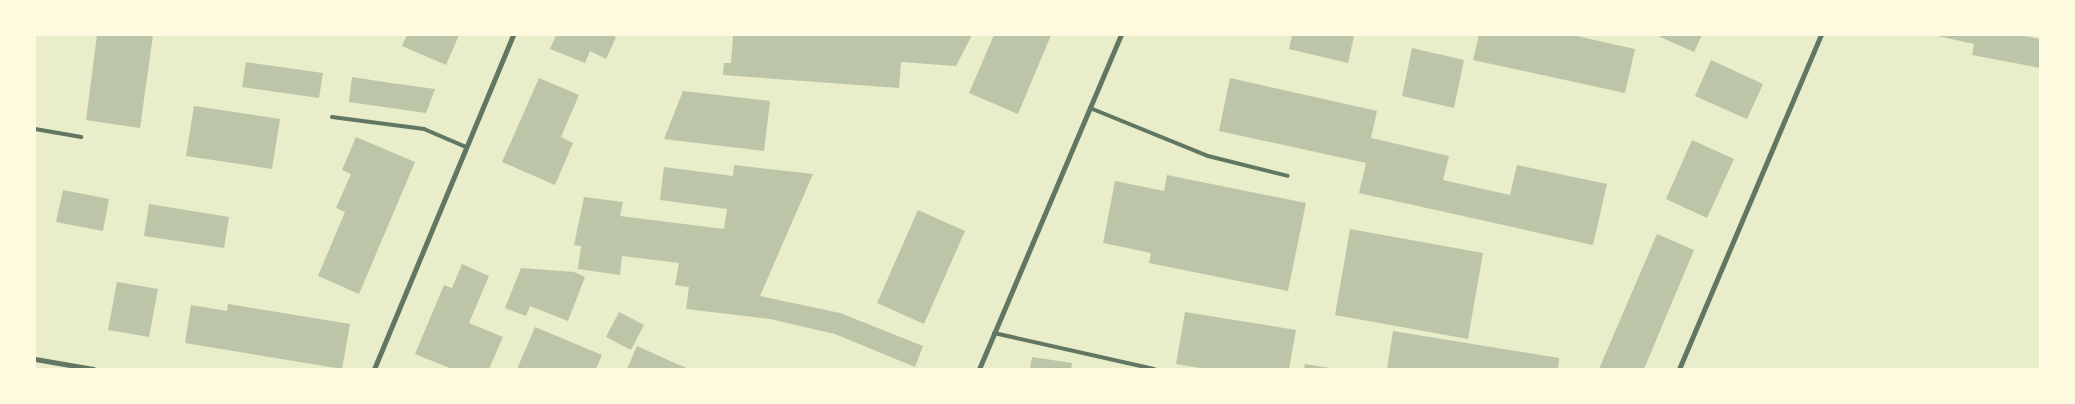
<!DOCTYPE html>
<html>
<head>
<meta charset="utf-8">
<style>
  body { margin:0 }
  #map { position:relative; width:2075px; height:404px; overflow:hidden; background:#e9edc9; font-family:"Times New Roman",serif }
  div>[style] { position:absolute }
  .building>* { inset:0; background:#bcc5a7 }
  .service>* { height:4px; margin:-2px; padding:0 2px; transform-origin:2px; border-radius:2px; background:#617663 }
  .minor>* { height:5px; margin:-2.5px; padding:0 2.5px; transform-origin:2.5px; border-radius:2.5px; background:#617663 }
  span { translate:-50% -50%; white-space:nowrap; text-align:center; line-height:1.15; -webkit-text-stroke:4.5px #fefae0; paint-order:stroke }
  .frame { position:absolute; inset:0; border:36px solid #fefae0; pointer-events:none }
</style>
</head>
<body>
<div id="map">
  <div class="building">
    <i style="clip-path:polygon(97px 35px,153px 35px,140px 128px,86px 120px)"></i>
    <i style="clip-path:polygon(407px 35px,459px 35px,446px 65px,402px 46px)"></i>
    <i style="clip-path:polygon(556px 35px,611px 35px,616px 37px,606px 59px,590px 51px,585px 63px,550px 49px)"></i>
    <i style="clip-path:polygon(733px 35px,972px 35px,956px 66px,901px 62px,899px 88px,723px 75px,724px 63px,731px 63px)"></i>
    <i style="clip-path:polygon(994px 35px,1051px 35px,1018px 114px,969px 93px)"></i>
    <i style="clip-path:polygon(1292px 35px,1354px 36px,1348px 63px,1289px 49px)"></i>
    <i style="clip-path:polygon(1479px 35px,1572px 35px,1635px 49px,1625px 93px,1473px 60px)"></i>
    <i style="clip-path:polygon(1656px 35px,1702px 35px,1694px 52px)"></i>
    <i style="clip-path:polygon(1933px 35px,2019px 35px,2040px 39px,2040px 68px,1972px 55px,1974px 44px)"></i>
    <i style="clip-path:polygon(1412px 48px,1464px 60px,1454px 108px,1402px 96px)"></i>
    <i style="clip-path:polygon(1711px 60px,1763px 84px,1747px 119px,1695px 96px)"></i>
    <i style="clip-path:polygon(246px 62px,323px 73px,319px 98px,242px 87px)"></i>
    <i style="clip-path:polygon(352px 77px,391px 83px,435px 89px,426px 113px,349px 102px)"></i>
    <i style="clip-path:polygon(539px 78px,579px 95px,561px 137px,573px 143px,555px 185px,502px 162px)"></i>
    <i style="clip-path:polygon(1230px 78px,1377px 111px,1371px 138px,1449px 156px,1443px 180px,1510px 195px,1517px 165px,1607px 184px,1593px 245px,1359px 193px,1366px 163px,1219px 131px)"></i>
    <i style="clip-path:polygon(683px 91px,770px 101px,764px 151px,664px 139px)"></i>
    <i style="clip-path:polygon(194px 106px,280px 119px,272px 169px,186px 156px)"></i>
    <i style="clip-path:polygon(356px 137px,415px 162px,359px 294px,318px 276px,345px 212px,336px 208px,351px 174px,342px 170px)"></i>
    <i style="clip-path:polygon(1692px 140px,1734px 159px,1707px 218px,1666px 199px)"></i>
    <i style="clip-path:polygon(734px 165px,813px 174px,760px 296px,840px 313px,923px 346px,915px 367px,835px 334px,770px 319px,686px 309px,689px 287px,675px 285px,679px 263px,622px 256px,620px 275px,578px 269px,581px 246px,574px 245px,584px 197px,623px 202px,620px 216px,724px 229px,727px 209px,660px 200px,664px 167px,733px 176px)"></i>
    <i style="clip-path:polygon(1167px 175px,1306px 203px,1288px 291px,1149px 263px,1151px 253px,1103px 243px,1115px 181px,1164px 191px)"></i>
    <i style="clip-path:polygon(63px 190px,109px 199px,103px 231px,56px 222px)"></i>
    <i style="clip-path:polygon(149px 204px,229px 217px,224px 248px,144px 236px)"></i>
    <i style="clip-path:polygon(918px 210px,965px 231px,924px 324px,877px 303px)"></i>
    <i style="clip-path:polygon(1350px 229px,1483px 253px,1468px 339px,1335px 315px)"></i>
    <i style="clip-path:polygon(1657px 234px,1694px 250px,1644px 369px,1599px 369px)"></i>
    <i style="clip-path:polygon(462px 264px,489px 276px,469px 323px,503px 337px,489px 369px,452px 369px,415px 354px,444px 285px,452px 288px)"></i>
    <i style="clip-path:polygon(521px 268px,574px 272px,585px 277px,568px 321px,530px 306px,526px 316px,505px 308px)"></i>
    <i style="clip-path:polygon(117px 282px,158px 289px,149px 337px,108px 330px)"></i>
    <i style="clip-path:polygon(228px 304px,350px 324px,342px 369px,185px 343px,191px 305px,227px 311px)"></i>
    <i style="clip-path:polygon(619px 312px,644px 325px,631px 350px,606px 337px)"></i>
    <i style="clip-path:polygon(1185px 312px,1296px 330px,1289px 369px,1206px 369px,1176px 364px)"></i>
    <i style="clip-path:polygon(535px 327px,602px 355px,596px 369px,517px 369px)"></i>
    <i style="clip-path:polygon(1393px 331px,1559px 358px,1558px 369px,1387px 369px)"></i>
    <i style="clip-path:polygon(637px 346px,668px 360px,689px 369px,627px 369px)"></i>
    <i style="clip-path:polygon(1032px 357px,1072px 363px,1071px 369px,1030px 369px)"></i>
    <i style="clip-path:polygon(1305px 364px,1330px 368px,1330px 369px,1304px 369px)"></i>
  </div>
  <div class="service">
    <i style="left:1090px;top:108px;width:127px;rotate:22.1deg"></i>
    <i style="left:1208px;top:156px;width:82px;rotate:14deg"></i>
    <i style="left:332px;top:117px;width:93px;rotate:7.4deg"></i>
    <i style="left:424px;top:129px;width:46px;rotate:23.2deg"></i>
    <i style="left:35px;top:129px;width:47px;rotate:9.9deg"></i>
    <i style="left:994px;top:333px;width:164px;rotate:12.7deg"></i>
  </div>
  <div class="minor">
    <i style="left:35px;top:359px;width:59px;rotate:9.8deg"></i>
    <i style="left:374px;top:369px;width:362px;rotate:-67.4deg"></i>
    <i style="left:979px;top:369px;width:363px;rotate:-67deg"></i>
    <i style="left:1679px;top:369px;width:363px;rotate:-67deg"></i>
  </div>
  <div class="frame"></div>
</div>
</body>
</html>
